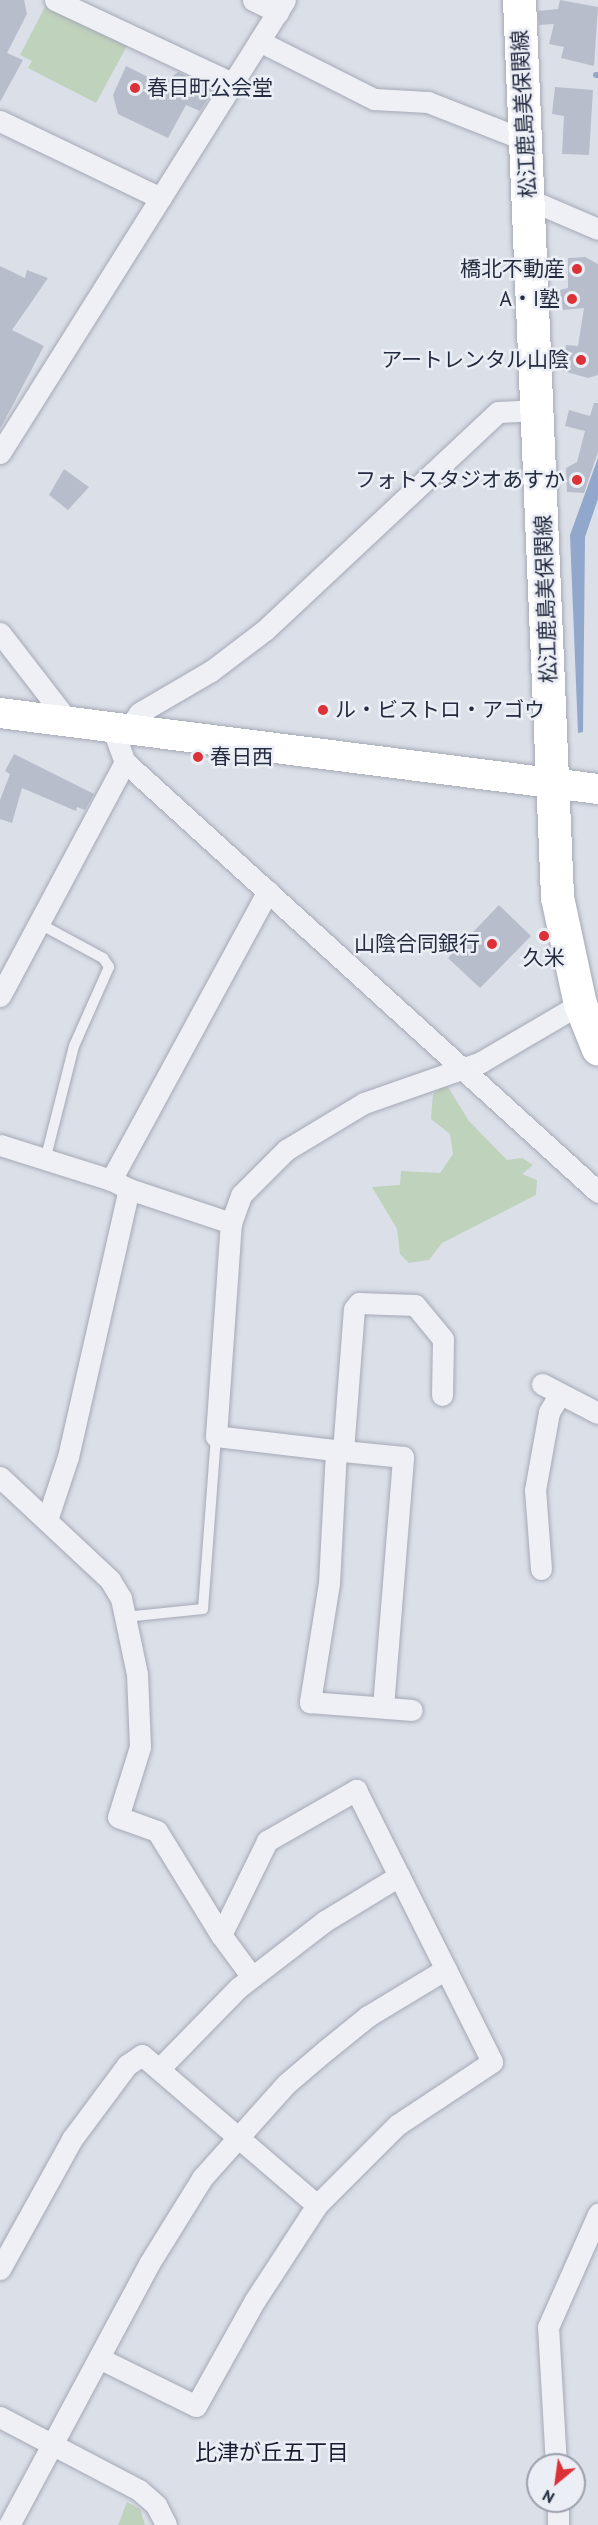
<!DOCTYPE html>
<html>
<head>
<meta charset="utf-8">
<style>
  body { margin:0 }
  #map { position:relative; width:598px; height:2525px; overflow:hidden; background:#dbdfe8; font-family:"PT Sans","Noto Sans JP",sans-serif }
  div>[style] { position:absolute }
  .green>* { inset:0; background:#bfd2bc }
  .water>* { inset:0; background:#92a7cc }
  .stream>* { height:6px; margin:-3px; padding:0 3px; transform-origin:3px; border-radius:3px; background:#92a7cc }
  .building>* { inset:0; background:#b8bdcb }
  .roads { filter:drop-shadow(0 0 2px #a4a9b5) drop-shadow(0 0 2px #a4a9b5) }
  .lane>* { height:10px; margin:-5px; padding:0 5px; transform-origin:5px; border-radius:5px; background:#eef0f6 }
  .street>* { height:21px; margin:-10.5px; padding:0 10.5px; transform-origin:10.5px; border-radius:10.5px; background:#eef0f6 }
  .secondary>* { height:30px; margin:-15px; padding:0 15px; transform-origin:15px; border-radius:15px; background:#fff }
  .primary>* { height:33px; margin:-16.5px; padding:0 16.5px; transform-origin:16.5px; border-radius:16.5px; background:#fff }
  .dots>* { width:16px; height:16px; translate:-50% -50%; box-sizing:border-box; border:3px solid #ebeef5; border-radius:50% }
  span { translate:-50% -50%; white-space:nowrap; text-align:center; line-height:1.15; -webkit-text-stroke:5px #ebeef5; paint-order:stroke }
  .poi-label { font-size:21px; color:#242b3f }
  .left { translate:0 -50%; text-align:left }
  .right { translate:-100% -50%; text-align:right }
  .street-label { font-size:21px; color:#242b3f }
  .neighbourhood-label { font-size:22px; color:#171c30 }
  .north { position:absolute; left:526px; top:2453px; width:60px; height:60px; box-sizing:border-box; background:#ebeef5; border:2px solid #9ba0ac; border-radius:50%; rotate:209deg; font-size:16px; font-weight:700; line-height:24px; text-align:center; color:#242b3f }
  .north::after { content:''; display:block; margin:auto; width:21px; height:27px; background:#dc3136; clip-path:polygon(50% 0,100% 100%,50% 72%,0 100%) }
</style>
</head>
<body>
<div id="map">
  <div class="green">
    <i style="clip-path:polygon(46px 5px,128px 44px,96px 103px,28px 68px,32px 61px,20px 55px)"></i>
    <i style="clip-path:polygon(446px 1084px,469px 1121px,507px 1160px,522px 1158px,533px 1165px,522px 1174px,537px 1180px,536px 1195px,442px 1243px,429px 1260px,409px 1263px,400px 1254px,397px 1229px,372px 1187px,400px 1185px,401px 1171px,440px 1173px,453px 1154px,450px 1134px,431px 1119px,433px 1094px)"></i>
    <i style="clip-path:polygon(127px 2502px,140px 2509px,145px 2525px,118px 2525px)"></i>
  </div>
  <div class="water">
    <i style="clip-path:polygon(598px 458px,598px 499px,585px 537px,583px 732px,578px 733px,570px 535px)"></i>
  </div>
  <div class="stream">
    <i style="left:596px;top:75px;width:2px"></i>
  </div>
  <div class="building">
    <i style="clip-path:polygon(0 0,24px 0,27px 14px,7px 53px,23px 60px,0 102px)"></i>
    <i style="clip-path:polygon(560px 0,598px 7px,594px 66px,561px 58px,564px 47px,549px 44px,554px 24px,539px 25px,538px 11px,558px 9px)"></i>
    <i style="clip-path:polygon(126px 66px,162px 84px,178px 72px,214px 89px,200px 111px,186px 105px,168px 138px,118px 114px,113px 95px)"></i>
    <i style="clip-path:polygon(555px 87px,593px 90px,589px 155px,562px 154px,564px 116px,552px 114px)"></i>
    <i style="clip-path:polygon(585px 257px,598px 264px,598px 375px,588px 378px,563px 371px,566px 345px,578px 346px,584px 308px,563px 310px,560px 290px,568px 288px,568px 258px)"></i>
    <i style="clip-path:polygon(0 266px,25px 278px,27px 270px,48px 278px,12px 330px,44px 346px,0 429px)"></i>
    <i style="clip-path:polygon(594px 403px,598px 403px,598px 452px,584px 493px,567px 492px,566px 468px,577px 462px,585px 431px,565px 426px,569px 410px,590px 416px)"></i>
    <i style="clip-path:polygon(64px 469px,89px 487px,68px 510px,49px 495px)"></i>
    <i style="clip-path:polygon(14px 754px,94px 794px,85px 810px,77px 807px,76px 811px,22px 788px,12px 823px,0 819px,0 800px,10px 774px,5px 771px)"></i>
    <i style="clip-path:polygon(499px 905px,531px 936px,480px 988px,448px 958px)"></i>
  </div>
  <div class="roads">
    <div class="lane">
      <i style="left:40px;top:924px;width:72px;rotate:28.4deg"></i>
      <i style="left:103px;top:958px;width:11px;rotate:56deg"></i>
      <i style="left:109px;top:967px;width:86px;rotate:113.9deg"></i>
      <i style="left:74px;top:1046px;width:114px;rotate:104.2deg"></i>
      <i style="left:125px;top:1617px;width:78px;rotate:-5.9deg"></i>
      <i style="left:203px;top:1609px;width:173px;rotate:-85.7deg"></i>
    </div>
    <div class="street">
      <i style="left:55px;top:0;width:195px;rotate:25.1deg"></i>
      <i style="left:253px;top:0;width:28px;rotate:26deg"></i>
      <i style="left:259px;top:41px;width:129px;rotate:26.8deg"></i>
      <i style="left:374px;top:99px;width:54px;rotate:3.2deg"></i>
      <i style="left:428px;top:102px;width:104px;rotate:21.4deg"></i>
      <i style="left:0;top:121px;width:178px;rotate:25.6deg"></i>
      <i style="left:528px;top:199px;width:76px;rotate:23.2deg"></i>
      <i style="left:0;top:453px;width:535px;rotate:-57.82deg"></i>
      <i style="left:0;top:633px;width:111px;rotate:52.3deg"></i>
      <i style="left:112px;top:727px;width:37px;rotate:70deg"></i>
      <i style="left:125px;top:762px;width:639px;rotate:42.27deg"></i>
      <i style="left:128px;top:729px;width:19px;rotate:-55deg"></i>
      <i style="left:139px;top:713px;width:83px;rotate:-30.3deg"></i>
      <i style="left:211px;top:671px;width:68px;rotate:-37.2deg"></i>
      <i style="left:265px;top:630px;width:319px;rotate:-43.1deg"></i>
      <i style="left:498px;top:412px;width:41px;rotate:-2.8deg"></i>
      <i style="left:0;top:996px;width:265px;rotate:-61.9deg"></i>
      <i style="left:0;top:1145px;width:116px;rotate:17.5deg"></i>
      <i style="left:111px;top:1180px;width:329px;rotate:-61.5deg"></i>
      <i style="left:129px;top:1189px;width:108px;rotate:18.4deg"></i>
      <i style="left:542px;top:1384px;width:63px;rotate:27.4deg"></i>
      <i style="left:336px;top:1450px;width:133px;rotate:93deg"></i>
      <i style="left:329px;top:1583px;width:121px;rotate:99.1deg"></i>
      <i style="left:310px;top:1702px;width:102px;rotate:4.5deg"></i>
      <i style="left:343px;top:1451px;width:128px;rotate:-173.3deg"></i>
      <i style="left:216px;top:1436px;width:214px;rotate:-86deg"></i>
      <i style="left:231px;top:1223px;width:30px;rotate:-70deg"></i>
      <i style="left:241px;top:1195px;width:64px;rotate:-45deg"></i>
      <i style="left:286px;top:1150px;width:91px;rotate:-31.1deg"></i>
      <i style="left:364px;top:1103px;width:124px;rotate:-19.3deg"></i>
      <i style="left:481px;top:1062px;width:115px;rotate:-30.4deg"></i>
      <i style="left:0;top:1477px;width:151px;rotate:43.1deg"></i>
      <i style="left:110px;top:1580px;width:21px;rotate:59deg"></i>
      <i style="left:121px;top:1598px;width:78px;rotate:78.1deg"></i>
      <i style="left:137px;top:1674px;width:73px;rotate:87.6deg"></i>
      <i style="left:140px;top:1747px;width:73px;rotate:107.4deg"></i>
      <i style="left:118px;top:1817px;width:41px;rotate:19.7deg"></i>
      <i style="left:157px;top:1831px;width:122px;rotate:58.4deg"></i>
      <i style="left:221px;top:1935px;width:105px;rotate:-63.9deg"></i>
      <i style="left:267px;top:1841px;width:103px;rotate:-29.8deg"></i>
      <i style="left:356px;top:1790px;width:304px;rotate:63.4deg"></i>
      <i style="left:492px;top:2062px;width:114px;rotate:146.4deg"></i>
      <i style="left:397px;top:2125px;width:113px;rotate:135deg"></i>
      <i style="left:317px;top:2205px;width:113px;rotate:123.1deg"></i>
      <i style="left:255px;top:2300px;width:121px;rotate:119.1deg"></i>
      <i style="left:196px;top:2406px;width:108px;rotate:-153.7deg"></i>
      <i style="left:47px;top:1520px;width:66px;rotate:-71.6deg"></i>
      <i style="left:68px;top:1457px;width:275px;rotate:-77.2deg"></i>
      <i style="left:129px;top:1189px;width:20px;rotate:-153deg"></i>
      <i style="left:541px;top:1569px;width:79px;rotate:-94.3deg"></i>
      <i style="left:535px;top:1490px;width:79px;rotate:-79.8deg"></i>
      <i style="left:549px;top:1412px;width:21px;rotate:-59deg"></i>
      <i style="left:383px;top:1707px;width:251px;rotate:-85.4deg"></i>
      <i style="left:403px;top:1457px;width:60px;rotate:-174.3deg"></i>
      <i style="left:343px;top:1451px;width:142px;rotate:-85.6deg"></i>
      <i style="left:354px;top:1309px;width:8px;rotate:-50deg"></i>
      <i style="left:359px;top:1303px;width:56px;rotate:2deg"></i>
      <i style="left:415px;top:1305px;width:44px;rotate:50.5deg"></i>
      <i style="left:443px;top:1339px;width:56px;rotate:91deg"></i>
      <i style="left:221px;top:1935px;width:52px;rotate:53.6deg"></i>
      <i style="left:161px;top:2067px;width:110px;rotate:-45.7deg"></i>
      <i style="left:238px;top:1988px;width:110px;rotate:-37.6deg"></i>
      <i style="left:325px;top:1921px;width:87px;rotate:-31.3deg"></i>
      <i style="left:0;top:2269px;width:149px;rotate:-61deg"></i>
      <i style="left:72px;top:2139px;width:92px;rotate:-53.4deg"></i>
      <i style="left:127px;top:2065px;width:18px;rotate:-34deg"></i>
      <i style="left:142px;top:2055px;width:230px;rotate:40.6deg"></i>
      <i style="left:0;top:2417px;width:157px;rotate:27.7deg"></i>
      <i style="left:139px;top:2490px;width:23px;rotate:41deg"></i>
      <i style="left:156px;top:2505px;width:22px;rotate:63deg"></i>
      <i style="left:556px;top:2465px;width:138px;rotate:-93.3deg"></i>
      <i style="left:548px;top:2327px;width:124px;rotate:-66.1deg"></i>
      <i style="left:558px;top:2501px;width:24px;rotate:90deg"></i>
      <i style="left:9px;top:2525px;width:298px;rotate:-61.8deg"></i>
      <i style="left:150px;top:2262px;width:99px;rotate:-58.2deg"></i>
      <i style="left:202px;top:2178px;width:126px;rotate:-48.2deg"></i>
      <i style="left:286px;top:2084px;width:52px;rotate:-40.4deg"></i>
      <i style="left:326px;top:2050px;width:54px;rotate:-39deg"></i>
      <i style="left:368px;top:2016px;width:91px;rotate:-31.1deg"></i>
    </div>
    <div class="secondary">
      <i style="left:0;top:713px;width:603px;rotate:7.24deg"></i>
    </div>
    <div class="primary">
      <i style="left:519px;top:0;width:898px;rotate:87.57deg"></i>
      <i style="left:557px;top:897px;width:109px;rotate:77.9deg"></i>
      <i style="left:580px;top:1004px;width:48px;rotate:68.2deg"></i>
    </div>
  </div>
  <div class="dots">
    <i style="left:135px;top:88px;background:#dc3136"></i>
    <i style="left:577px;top:269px;background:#dc3136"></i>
    <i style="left:572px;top:299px;background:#dc3136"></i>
    <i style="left:581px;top:360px;background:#dc3136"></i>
    <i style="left:577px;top:480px;background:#dc3136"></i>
    <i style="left:323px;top:710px;background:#dc3136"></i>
    <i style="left:198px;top:757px;background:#dc3136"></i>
    <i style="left:544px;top:936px;background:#dc3136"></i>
    <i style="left:492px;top:944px;background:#dc3136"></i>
  </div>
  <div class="poi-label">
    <span class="left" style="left:147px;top:88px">春日町公会堂</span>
    <span class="right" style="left:565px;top:269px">橋北不動産</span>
    <span class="right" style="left:560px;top:299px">A・I塾</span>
    <span class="right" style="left:569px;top:360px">アートレンタル山陰</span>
    <span class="right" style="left:565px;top:480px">フォトスタジオあすか</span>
    <span class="left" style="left:335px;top:710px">ル・ビストロ・アゴウ</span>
    <span class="left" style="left:210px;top:757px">春日西</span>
    <span class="right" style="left:480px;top:944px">山陰合同銀行</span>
    <span style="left:544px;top:958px">久米</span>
  </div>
  <div class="street-label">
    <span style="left:524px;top:114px;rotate:-93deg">松江鹿島美保関線</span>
    <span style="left:546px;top:599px;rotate:-92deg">松江鹿島美保関線</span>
  </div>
  <div class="neighbourhood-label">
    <span style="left:272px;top:2453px">比津が丘五丁目</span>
  </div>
  <div class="north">N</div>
</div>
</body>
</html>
